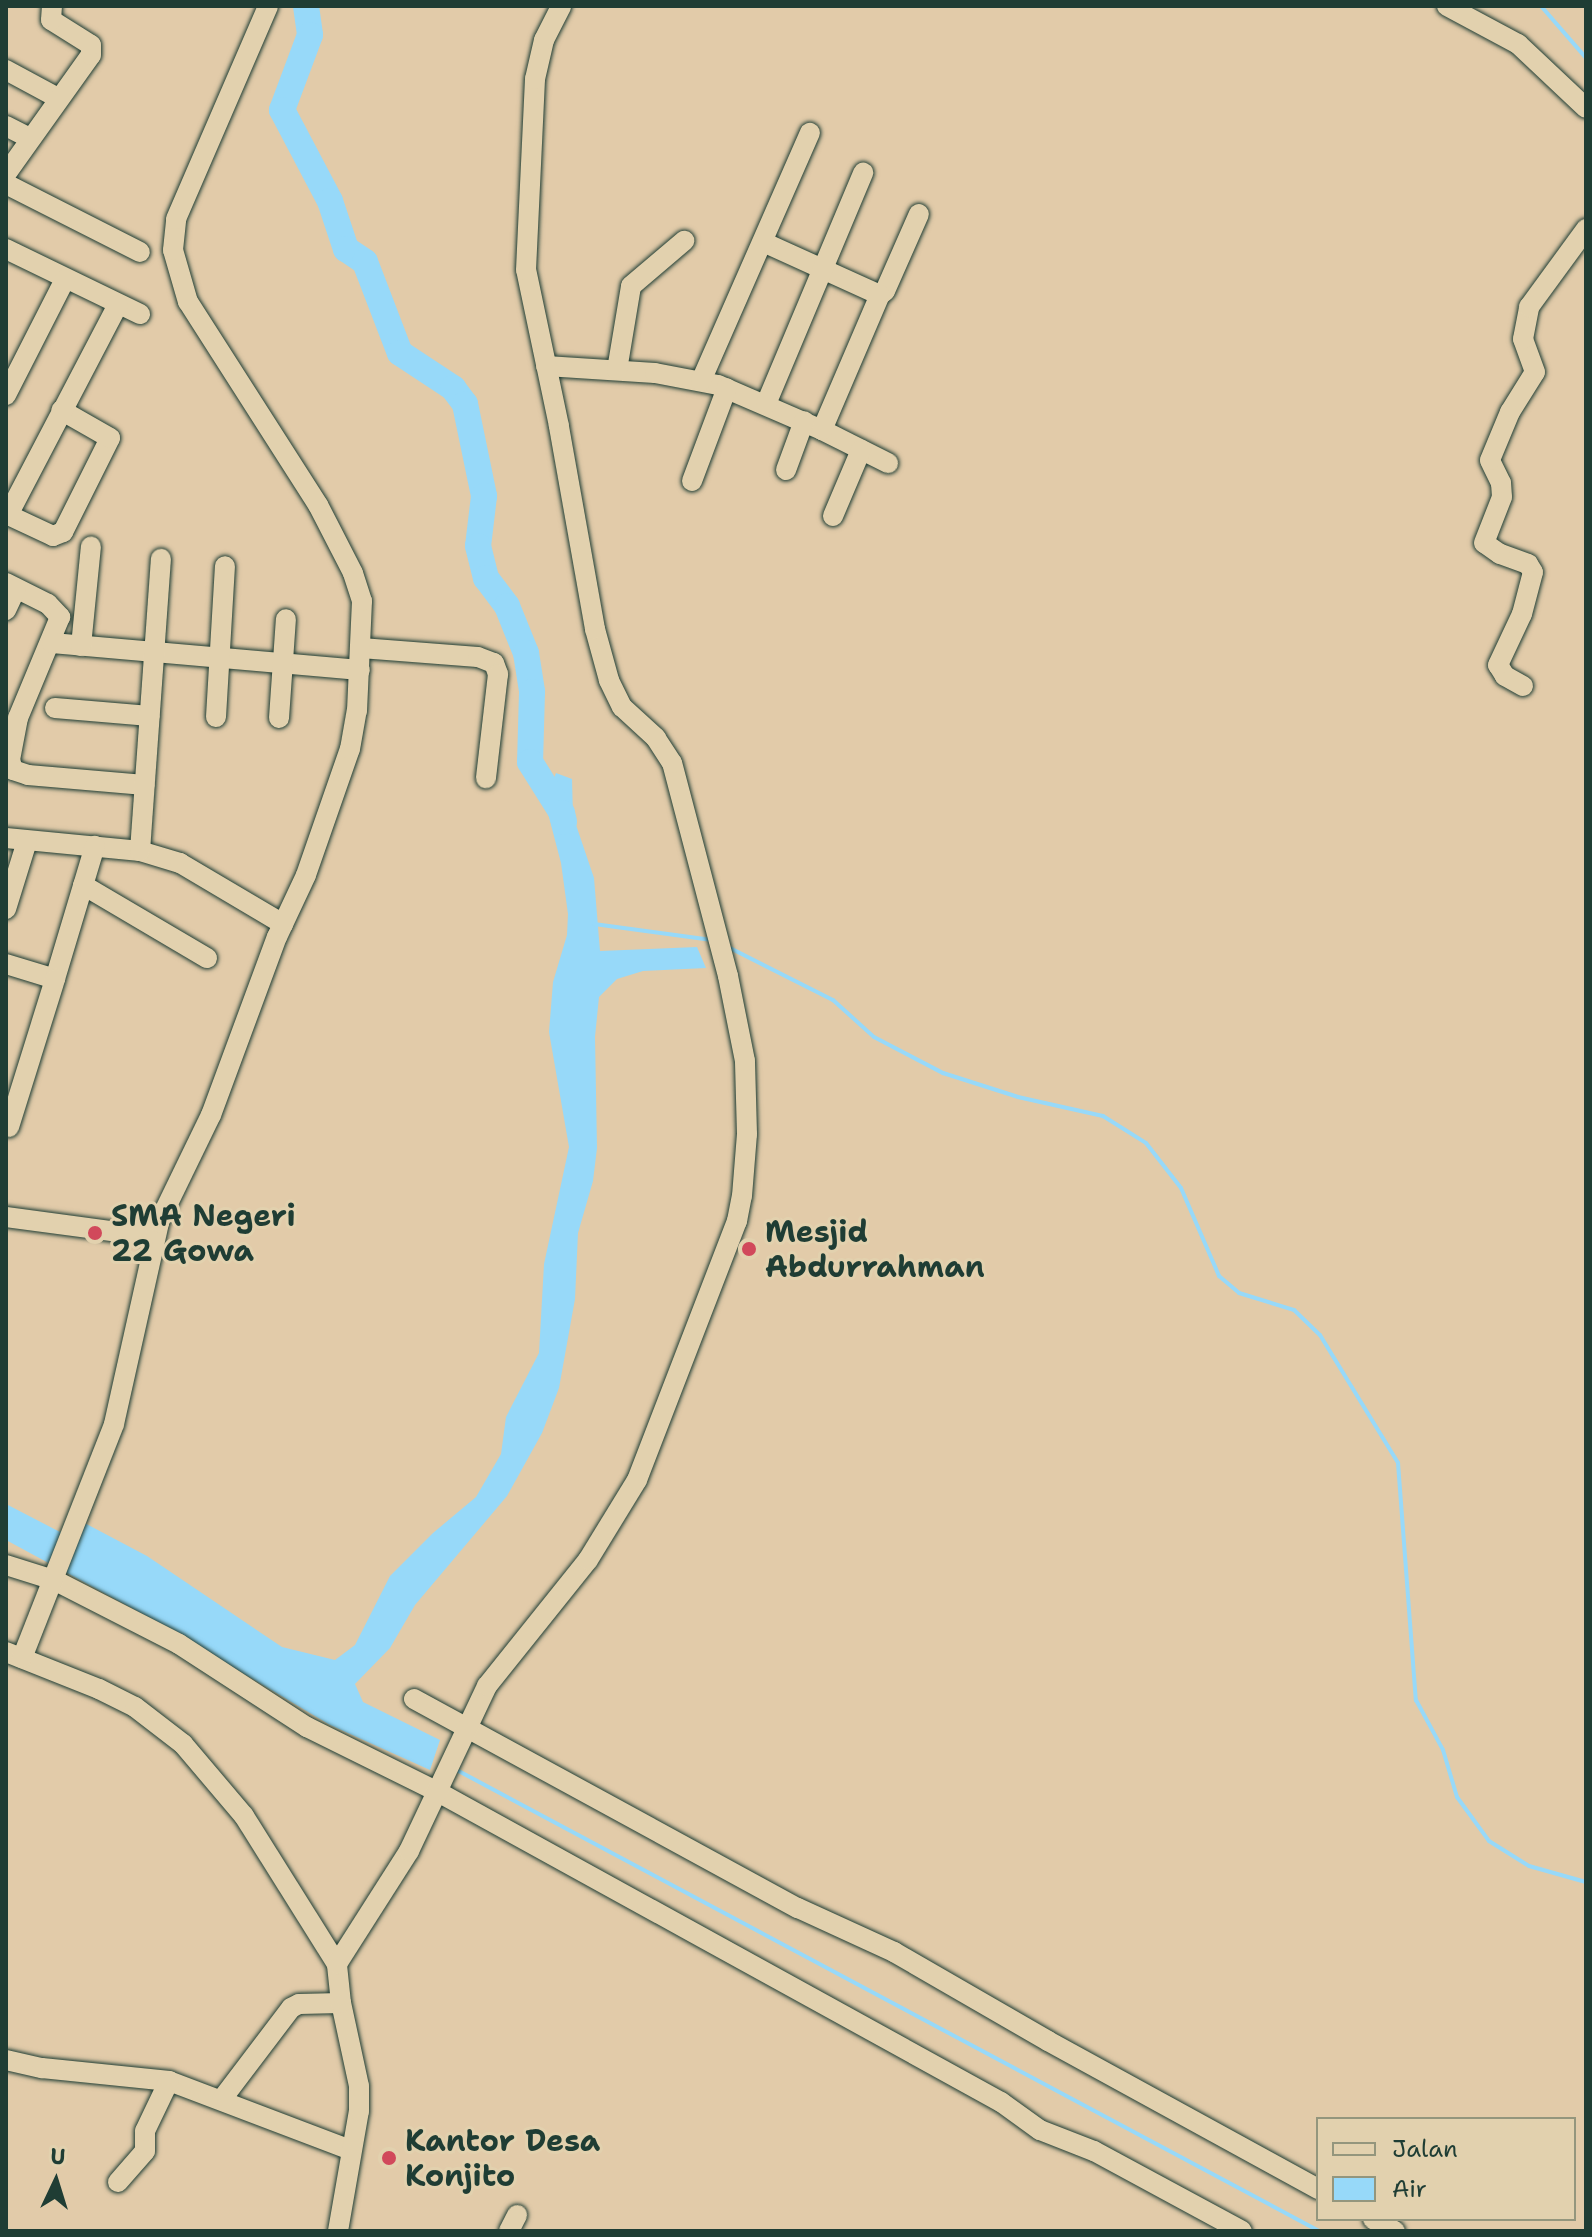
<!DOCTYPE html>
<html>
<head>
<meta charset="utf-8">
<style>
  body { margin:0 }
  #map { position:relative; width:1592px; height:2237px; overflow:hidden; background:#e2cba9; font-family:"Shantell Sans",sans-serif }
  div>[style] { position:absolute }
  .water>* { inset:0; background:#97d9f9 }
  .stream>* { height:4px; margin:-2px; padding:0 2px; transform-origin:2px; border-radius:2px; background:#97d9f9 }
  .river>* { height:26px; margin:-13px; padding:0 13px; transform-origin:13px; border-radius:13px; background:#97d9f9 }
  .roads { filter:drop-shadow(0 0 2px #1f3d34) drop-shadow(0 0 2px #1f3d34) }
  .minor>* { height:20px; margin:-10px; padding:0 10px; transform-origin:10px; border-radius:10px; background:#e2d1ae }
  .dots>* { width:22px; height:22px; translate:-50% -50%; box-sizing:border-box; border:4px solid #e2d1ae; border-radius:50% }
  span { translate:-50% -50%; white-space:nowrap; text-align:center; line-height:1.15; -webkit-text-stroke:6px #e2d1ae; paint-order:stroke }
  .poi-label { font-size:30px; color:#1f3d34; font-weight:700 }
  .left { translate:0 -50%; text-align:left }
  .frame { position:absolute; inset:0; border:8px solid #1f3d34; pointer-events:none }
  .legend { position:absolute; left:1316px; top:2117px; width:260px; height:104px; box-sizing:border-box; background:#e2d1ae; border:2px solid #94967d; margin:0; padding:10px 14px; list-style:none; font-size:24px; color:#1f3d34 }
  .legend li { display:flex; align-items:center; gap:16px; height:40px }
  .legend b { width:40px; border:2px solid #94967d }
  .north { position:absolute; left:16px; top:2141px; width:80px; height:80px; -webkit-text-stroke:6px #e2d1ae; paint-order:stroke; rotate:4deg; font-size:22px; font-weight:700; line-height:32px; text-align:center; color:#1f3d34 }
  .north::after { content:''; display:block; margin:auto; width:28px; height:36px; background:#1f3d34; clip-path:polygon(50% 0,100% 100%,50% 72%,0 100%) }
</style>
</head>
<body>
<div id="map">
  <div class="water">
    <i style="clip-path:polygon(556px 773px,572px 779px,573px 816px,594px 878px,600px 951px,697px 947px,706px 968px,643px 971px,617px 979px,599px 997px,595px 1037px,597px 1148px,593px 1181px,578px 1233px,575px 1299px,559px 1388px,542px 1433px,507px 1496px,415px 1605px,390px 1648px,355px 1684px,363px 1702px,440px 1740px,430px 1770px,330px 1725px,152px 1619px,6px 1540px,6px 1504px,60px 1532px,77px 1519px,147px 1556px,282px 1647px,335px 1660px,355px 1645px,390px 1576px,433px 1533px,476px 1497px,501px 1454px,506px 1417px,539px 1353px,544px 1264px,569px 1147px,549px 1032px,553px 982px,567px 935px,568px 914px,561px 863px,545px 802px)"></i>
  </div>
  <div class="stream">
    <i style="left:1541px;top:6px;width:69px;rotate:49.1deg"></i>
    <i style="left:594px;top:924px;width:119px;rotate:7.7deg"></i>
    <i style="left:728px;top:947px;width:118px;rotate:26.8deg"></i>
    <i style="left:833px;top:1000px;width:55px;rotate:42.1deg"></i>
    <i style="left:874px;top:1037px;width:78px;rotate:27.6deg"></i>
    <i style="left:943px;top:1073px;width:79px;rotate:17.7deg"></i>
    <i style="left:1018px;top:1097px;width:87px;rotate:12.6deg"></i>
    <i style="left:1103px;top:1116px;width:51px;rotate:32.1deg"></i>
    <i style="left:1146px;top:1143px;width:57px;rotate:52.1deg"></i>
    <i style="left:1181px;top:1188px;width:96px;rotate:66.6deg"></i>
    <i style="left:1219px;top:1276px;width:26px;rotate:40deg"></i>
    <i style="left:1239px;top:1293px;width:58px;rotate:17.2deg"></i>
    <i style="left:1294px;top:1310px;width:36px;rotate:44deg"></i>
    <i style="left:1320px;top:1335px;width:150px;rotate:58.6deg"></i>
    <i style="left:1398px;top:1463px;width:238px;rotate:85.7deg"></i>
    <i style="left:1416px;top:1700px;width:57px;rotate:61.6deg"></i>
    <i style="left:1443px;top:1750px;width:49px;rotate:73.4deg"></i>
    <i style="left:1457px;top:1797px;width:54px;rotate:54deg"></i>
    <i style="left:1489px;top:1841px;width:47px;rotate:32deg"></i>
    <i style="left:1529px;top:1866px;width:59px;rotate:15.7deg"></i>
    <i style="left:453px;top:1768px;width:982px;rotate:28.13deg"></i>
  </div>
  <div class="river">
    <i style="left:306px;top:6px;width:29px;rotate:82deg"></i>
    <i style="left:310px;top:35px;width:80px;rotate:110.5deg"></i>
    <i style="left:282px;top:110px;width:103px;rotate:62.2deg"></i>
    <i style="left:330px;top:201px;width:51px;rotate:71.6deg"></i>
    <i style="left:346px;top:249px;width:23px;rotate:34deg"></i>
    <i style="left:365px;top:262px;width:97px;rotate:69deg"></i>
    <i style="left:400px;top:353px;width:64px;rotate:33.4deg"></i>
    <i style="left:453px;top:388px;width:20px;rotate:53deg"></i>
    <i style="left:465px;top:404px;width:94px;rotate:78.3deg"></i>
    <i style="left:484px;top:496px;width:50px;rotate:96.8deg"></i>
    <i style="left:478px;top:546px;width:33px;rotate:76deg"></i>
    <i style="left:486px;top:578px;width:35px;rotate:53deg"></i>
    <i style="left:507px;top:606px;width:51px;rotate:68deg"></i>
    <i style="left:526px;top:653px;width:39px;rotate:81deg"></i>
    <i style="left:532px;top:692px;width:70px;rotate:91.6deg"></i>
    <i style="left:530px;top:762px;width:60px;rotate:57.9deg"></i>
    <i style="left:562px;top:813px;width:9px;rotate:77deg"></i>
  </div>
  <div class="roads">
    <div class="minor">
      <i style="left:1447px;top:6px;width:81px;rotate:28.2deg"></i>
      <i style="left:1518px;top:44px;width:93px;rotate:43.3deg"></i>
      <i style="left:6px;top:70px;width:59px;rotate:28.3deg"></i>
      <i style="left:6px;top:126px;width:27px;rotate:27deg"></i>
      <i style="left:6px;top:174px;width:146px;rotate:-54.5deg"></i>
      <i style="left:91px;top:55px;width:10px;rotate:-90deg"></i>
      <i style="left:91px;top:45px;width:47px;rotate:-148deg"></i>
      <i style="left:51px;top:20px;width:14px;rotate:-86deg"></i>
      <i style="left:6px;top:184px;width:150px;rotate:26.9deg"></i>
      <i style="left:763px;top:242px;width:128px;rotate:24.4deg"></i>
      <i style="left:880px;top:295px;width:6px;rotate:-39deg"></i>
      <i style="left:885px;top:291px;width:84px;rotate:-66.2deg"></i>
      <i style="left:6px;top:249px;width:149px;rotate:25.9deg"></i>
      <i style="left:546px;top:366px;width:109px;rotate:3.7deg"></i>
      <i style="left:655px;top:373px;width:64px;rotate:10.8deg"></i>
      <i style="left:718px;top:385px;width:113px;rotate:23.4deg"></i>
      <i style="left:822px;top:430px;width:74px;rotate:26.6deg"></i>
      <i style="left:617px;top:370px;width:85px;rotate:-80.5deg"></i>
      <i style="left:631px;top:286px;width:70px;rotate:-40.3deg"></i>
      <i style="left:701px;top:381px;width:271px;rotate:-66.3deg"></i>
      <i style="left:6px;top:395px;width:130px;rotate:-63deg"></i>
      <i style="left:766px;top:404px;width:251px;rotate:-67.2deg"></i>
      <i style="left:822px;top:430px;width:147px;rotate:-66.8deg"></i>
      <i style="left:786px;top:470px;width:52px;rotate:-69.8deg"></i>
      <i style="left:692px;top:481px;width:99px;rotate:-69.4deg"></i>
      <i style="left:6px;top:514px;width:52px;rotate:25.1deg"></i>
      <i style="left:53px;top:536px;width:11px;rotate:-22deg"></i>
      <i style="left:63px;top:532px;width:105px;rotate:-63.4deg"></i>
      <i style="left:110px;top:438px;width:56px;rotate:-150.3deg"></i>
      <i style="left:8px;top:515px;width:237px;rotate:-62.4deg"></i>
      <i style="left:833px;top:516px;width:72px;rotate:-67deg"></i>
      <i style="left:6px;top:583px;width:47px;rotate:26.6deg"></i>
      <i style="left:48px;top:604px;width:18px;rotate:47deg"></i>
      <i style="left:60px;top:617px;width:109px;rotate:112.6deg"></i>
      <i style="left:18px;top:718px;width:43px;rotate:100.8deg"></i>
      <i style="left:10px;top:760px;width:10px;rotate:73deg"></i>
      <i style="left:13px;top:770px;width:16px;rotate:18deg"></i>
      <i style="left:28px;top:775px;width:117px;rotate:4.9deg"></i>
      <i style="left:6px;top:610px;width:23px;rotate:-65deg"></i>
      <i style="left:52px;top:643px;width:309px;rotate:5deg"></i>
      <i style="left:81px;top:646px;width:100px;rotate:-84.3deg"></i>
      <i style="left:361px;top:648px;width:117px;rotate:4.4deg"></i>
      <i style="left:478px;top:657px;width:17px;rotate:21deg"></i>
      <i style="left:494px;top:663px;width:12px;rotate:70deg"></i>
      <i style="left:498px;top:674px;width:105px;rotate:96.6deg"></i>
      <i style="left:1523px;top:686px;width:21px;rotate:-151deg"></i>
      <i style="left:1505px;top:676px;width:13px;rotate:-122deg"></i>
      <i style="left:1498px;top:665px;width:56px;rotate:-64.8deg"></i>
      <i style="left:1522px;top:614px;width:43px;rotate:-75.3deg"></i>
      <i style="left:1533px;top:572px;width:9px;rotate:-122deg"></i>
      <i style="left:1528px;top:564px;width:30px;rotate:-160deg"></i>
      <i style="left:1500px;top:554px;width:19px;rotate:-145deg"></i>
      <i style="left:1484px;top:543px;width:49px;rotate:-68.6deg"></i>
      <i style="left:1502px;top:497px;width:14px;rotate:-94deg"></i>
      <i style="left:1501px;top:483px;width:25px;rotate:-116deg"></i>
      <i style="left:1490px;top:460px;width:52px;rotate:-67.4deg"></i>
      <i style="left:1510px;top:412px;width:47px;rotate:-58deg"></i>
      <i style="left:1535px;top:372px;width:35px;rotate:-110deg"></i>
      <i style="left:1523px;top:339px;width:33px;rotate:-79deg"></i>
      <i style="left:1529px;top:307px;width:97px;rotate:-53.8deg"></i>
      <i style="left:55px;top:708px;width:95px;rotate:4.8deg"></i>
      <i style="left:216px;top:717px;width:151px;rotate:-86.6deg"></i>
      <i style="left:279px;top:718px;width:99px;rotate:-86deg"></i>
      <i style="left:6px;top:838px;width:135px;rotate:5.5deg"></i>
      <i style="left:140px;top:851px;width:42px;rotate:16.7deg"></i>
      <i style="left:180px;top:863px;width:120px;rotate:30.6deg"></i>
      <i style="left:140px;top:851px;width:293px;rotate:-85.9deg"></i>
      <i style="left:83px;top:885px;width:144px;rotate:30.5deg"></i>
      <i style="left:6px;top:909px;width:71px;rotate:-72.8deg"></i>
      <i style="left:6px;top:964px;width:51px;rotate:17deg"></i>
      <i style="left:55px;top:979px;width:139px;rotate:-73.3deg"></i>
      <i style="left:9px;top:1127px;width:155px;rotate:-72.7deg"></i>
      <i style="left:6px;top:1217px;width:114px;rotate:7.6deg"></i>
      <i style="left:119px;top:1232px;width:37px;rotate:2deg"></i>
      <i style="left:6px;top:1565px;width:50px;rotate:17.4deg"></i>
      <i style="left:54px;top:1580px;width:140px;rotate:27.1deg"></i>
      <i style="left:179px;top:1644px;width:153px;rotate:33deg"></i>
      <i style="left:307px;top:1727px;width:146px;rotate:26.4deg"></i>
      <i style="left:438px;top:1792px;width:643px;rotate:28.84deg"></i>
      <i style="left:1001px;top:2102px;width:48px;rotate:35.7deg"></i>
      <i style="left:1040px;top:2130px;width:58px;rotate:21.3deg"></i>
      <i style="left:1094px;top:2151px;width:168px;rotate:28.4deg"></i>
      <i style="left:6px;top:1652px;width:100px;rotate:21.7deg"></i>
      <i style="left:99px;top:1689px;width:40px;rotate:26.6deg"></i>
      <i style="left:135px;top:1707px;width:61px;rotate:37.6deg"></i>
      <i style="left:183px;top:1744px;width:94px;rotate:49.7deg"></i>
      <i style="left:244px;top:1816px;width:175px;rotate:57.9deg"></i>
      <i style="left:22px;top:1658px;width:251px;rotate:-68.5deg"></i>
      <i style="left:114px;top:1424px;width:207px;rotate:-77.4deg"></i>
      <i style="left:159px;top:1222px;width:119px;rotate:-64.1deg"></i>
      <i style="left:211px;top:1115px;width:190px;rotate:-69.7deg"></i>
      <i style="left:277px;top:937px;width:68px;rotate:-64.9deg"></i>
      <i style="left:306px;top:875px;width:133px;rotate:-70.8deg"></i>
      <i style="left:350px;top:749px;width:39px;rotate:-80deg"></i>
      <i style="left:357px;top:711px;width:110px;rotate:-87.4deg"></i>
      <i style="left:362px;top:601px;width:29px;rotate:-108deg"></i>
      <i style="left:353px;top:573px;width:76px;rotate:-117.2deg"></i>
      <i style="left:318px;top:505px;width:241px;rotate:-122.6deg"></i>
      <i style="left:188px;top:302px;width:54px;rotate:-106.1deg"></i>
      <i style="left:173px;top:250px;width:31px;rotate:-84deg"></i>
      <i style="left:176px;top:219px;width:232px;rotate:-66.6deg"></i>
      <i style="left:414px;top:1699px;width:437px;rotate:28.6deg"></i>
      <i style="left:798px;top:1908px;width:106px;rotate:24.6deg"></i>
      <i style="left:894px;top:1952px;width:178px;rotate:30deg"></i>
      <i style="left:1048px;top:2041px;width:308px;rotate:28.7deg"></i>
      <i style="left:6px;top:2060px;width:37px;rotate:13deg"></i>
      <i style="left:42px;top:2068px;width:128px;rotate:5.8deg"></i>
      <i style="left:169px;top:2081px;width:195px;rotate:20.8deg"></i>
      <i style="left:222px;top:2099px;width:114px;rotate:-52.8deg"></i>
      <i style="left:291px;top:2008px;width:9px;rotate:-27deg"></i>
      <i style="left:299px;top:2004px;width:42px;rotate:-1.4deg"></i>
      <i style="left:118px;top:2182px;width:41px;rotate:-48.9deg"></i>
      <i style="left:145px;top:2151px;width:20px;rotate:-90deg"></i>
      <i style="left:145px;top:2131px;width:55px;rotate:-64.4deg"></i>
      <i style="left:1373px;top:2219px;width:25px;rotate:29deg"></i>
      <i style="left:338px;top:2231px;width:122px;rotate:-80.1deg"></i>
      <i style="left:359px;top:2111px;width:25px;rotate:-90deg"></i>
      <i style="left:359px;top:2086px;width:85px;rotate:-102.2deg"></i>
      <i style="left:341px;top:2003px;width:39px;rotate:-96deg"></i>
      <i style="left:337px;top:1964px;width:134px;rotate:-57.5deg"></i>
      <i style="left:409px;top:1851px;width:183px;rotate:-64.7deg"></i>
      <i style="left:487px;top:1686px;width:161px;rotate:-51.3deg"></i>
      <i style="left:588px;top:1560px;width:94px;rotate:-58.5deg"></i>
      <i style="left:637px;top:1480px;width:278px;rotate:-68.9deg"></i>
      <i style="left:737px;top:1221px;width:25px;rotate:-79deg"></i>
      <i style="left:742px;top:1196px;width:62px;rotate:-85.4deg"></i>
      <i style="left:747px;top:1134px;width:73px;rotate:-91.6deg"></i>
      <i style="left:745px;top:1061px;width:87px;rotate:-101.3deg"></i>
      <i style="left:728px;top:976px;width:220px;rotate:-104.7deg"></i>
      <i style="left:672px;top:763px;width:30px;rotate:-123deg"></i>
      <i style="left:656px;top:738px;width:46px;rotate:-137.6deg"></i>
      <i style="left:622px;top:707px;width:30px;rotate:-116deg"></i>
      <i style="left:609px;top:680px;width:53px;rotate:-105.4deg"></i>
      <i style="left:595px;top:629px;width:206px;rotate:-100.1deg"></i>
      <i style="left:559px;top:426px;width:159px;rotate:-101.9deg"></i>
      <i style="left:526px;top:270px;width:191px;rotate:-87.3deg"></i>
      <i style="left:535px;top:79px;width:40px;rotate:-77deg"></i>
      <i style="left:544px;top:40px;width:38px;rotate:-63deg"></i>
      <i style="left:509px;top:2231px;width:18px;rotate:-63deg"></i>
    </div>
  </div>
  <div class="dots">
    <i style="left:95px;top:1233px;background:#d1495b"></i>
    <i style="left:749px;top:1249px;background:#d1495b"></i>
    <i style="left:389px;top:2158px;background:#d1495b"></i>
  </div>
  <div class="poi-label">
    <span class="left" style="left:111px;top:1233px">SMA Negeri<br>22 Gowa</span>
    <span class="left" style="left:765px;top:1249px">Mesjid<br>Abdurrahman</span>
    <span class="left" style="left:405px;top:2158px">Kantor Desa<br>Konjito</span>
  </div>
  <div class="frame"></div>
  <ul class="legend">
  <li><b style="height:10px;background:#e2d1ae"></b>Jalan</li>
  <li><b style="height:22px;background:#97d9f9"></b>Air</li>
  </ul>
  <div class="north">U</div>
</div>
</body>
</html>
